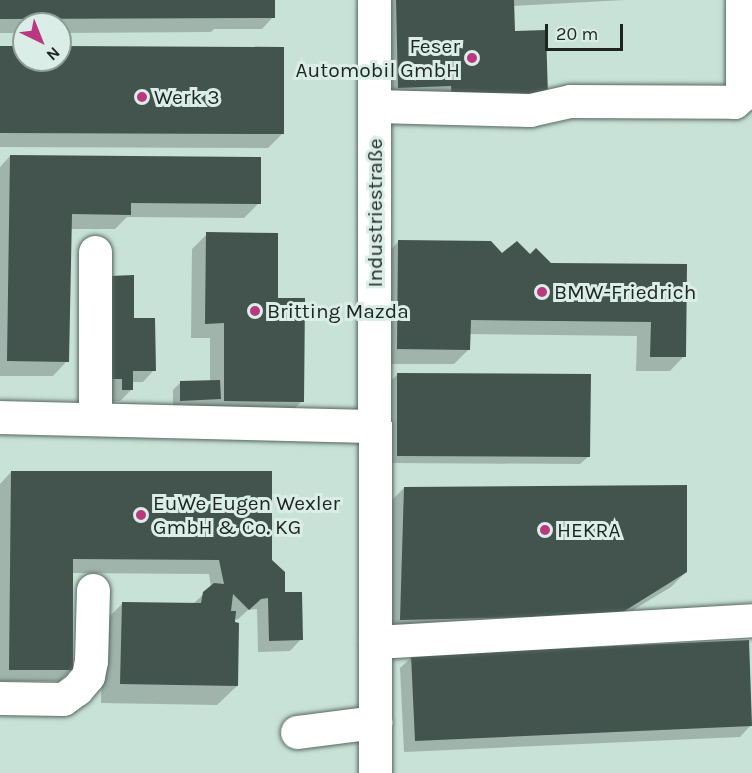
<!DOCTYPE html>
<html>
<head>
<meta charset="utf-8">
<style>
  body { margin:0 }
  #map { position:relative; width:752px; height:773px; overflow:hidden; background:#daede6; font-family:Karla,sans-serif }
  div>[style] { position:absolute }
  .built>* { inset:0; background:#c8e2d7 }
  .shadow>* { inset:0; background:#0003 }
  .building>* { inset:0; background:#43534d }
  .roads { filter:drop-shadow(0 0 2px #576861) drop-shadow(0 0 2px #576861) }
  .minor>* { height:33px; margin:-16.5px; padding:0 16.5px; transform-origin:16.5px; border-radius:16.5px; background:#fff }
  .dots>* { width:16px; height:16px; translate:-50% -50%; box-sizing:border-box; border:3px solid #daede6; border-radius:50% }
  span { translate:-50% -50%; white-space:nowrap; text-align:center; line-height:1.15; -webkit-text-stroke:6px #daede6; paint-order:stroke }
  .poi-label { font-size:21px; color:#1d2421 }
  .right { translate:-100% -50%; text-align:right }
  .left { translate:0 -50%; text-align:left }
  .street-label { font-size:21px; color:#1d2421 }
  .north { position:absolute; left:12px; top:12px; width:60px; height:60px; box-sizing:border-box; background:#daede6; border:2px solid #8e9d97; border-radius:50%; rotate:137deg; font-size:16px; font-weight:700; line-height:24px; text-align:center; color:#1d2421 }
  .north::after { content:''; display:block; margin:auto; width:21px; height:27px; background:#ba3880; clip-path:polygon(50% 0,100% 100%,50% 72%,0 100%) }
  .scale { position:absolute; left:545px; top:24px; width:78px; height:27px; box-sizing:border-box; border:3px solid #1d2421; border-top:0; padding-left:8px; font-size:18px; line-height:21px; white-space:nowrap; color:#1d2421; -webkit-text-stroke:4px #daede6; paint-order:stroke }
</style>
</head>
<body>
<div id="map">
  <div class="built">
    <i style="clip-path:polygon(evenodd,0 0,752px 0,752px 773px,0 773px,0 0,24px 24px,60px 24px,60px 60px,24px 60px,24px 24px)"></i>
  </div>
  <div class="shadow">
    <i style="clip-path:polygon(0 0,273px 0,273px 17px,262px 29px,214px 29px,211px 32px,60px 33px,60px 24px,24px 24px,24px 33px,0 33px)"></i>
    <i style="clip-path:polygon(381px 0,625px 0,512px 6px,513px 32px,546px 96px,384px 102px)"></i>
    <i style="clip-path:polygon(0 47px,24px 47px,24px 60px,60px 60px,60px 47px,282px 134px,268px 148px,0 147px)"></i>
    <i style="clip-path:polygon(10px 156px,259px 203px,244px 218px,127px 217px,115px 229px,71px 229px,67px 361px,53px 376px,0 376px,0 167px)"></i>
    <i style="clip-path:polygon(207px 234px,276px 300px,302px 401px,287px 416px,173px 408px,173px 390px,181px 382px,210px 382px,210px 338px,191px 338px,192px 249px)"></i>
    <i style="clip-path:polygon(398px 242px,530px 256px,550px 264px,685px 266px,684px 356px,670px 371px,636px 371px,637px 336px,469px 334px,469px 349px,454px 364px,383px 364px,384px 256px)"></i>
    <i style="clip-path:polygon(99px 289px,133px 320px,154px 370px,143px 382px,132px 382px,132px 389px,120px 401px,112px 401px,112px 390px,101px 390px)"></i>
    <i style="clip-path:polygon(398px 374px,588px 457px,580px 464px,390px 463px,390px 382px)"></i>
    <i style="clip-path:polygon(11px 472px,271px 562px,301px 639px,290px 651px,258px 652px,257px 609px,248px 610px,237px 620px,234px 617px,237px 686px,217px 705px,101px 703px,103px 623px,122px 604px,193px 604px,211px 587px,209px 574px,71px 573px,71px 670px,60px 681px,0 681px,0 484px)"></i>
    <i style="clip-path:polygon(404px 488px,686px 572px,671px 587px,602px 629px,386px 634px,389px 503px)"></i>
    <i style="clip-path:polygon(412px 657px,751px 725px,740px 737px,404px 752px,400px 668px)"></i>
  </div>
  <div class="building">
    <i style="clip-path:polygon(0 0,275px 0,275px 18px,0 19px)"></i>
    <i style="clip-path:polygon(396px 0,514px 0,515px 31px,546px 30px,548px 96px,452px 99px,451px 86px,398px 88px)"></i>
    <i style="clip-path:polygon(0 46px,24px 46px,24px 60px,60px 60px,60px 46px,284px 47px,284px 134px,0 133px)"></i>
    <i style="clip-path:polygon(10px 155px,261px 157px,261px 204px,131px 203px,131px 215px,72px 214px,69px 362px,7px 361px)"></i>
    <i style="clip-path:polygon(206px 232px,278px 233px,278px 298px,305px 298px,304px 402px,224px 401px,224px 323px,205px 324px)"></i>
    <i style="clip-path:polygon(398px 240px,491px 241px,502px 253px,517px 241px,530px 254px,536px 248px,551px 263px,687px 264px,686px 357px,650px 357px,651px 322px,471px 320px,470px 350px,397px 349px)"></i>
    <i style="clip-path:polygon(134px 275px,134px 318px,155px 318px,156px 371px,133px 371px,133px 390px,122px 390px,122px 379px,112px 379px,110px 276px)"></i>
    <i style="clip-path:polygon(397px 373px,591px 374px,590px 457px,397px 456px)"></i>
    <i style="clip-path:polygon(220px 380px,221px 399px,180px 401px,180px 381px)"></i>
    <i style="clip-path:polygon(11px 471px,272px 471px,272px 560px,285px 572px,285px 592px,302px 592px,303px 640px,269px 641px,268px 598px,261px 599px,249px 610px,233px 594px,231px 611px,236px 611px,235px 622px,239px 623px,238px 686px,120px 684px,122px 602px,201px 603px,203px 592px,214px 583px,224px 584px,219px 560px,73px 559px,73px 670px,9px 670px)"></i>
    <i style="clip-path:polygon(687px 485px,687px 572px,618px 615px,400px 620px,404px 487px)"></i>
    <i style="clip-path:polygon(749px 640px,752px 726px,415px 741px,411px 655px)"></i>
  </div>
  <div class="roads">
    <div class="minor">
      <i style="left:374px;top:0;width:773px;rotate:89.93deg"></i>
      <i style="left:375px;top:106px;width:155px;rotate:1.5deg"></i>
      <i style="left:530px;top:110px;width:41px;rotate:-12.7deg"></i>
      <i style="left:570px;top:101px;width:164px;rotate:0.3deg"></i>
      <i style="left:734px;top:102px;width:11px;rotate:-41deg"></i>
      <i style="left:742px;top:95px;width:95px;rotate:-90deg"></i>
      <i style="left:95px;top:252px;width:167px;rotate:90deg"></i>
      <i style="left:0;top:417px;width:375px;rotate:1.4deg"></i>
      <i style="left:375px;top:642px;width:378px;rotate:-3.3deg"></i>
      <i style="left:0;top:698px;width:63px;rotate:0.9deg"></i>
      <i style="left:63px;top:699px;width:17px;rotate:-36deg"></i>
      <i style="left:77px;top:689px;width:17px;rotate:-50deg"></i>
      <i style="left:88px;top:676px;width:15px;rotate:-79deg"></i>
      <i style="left:91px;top:661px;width:71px;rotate:-88.4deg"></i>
      <i style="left:297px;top:732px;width:79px;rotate:-7.3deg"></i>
    </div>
  </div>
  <div class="dots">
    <i style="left:472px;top:58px;background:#ba3880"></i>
    <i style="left:142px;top:97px;background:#ba3880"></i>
    <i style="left:542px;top:292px;background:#ba3880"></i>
    <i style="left:255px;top:311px;background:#ba3880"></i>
    <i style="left:141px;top:515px;background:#ba3880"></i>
    <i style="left:545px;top:530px;background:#ba3880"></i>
  </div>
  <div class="poi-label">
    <span class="right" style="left:460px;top:58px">Feser<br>Automobil GmbH</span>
    <span class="left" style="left:154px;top:97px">Werk 3</span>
    <span class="left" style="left:554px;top:292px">BMW-Friedrich</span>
    <span class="left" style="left:267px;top:311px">Britting Mazda</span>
    <span class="left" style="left:153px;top:515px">EuWe Eugen Wexler<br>GmbH &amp; Co. KG</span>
    <span class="left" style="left:557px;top:530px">HEKRA</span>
  </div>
  <div class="street-label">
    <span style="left:375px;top:213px;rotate:-90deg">Industriestraße</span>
  </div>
  <div class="north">N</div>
  <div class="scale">20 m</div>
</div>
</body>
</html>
